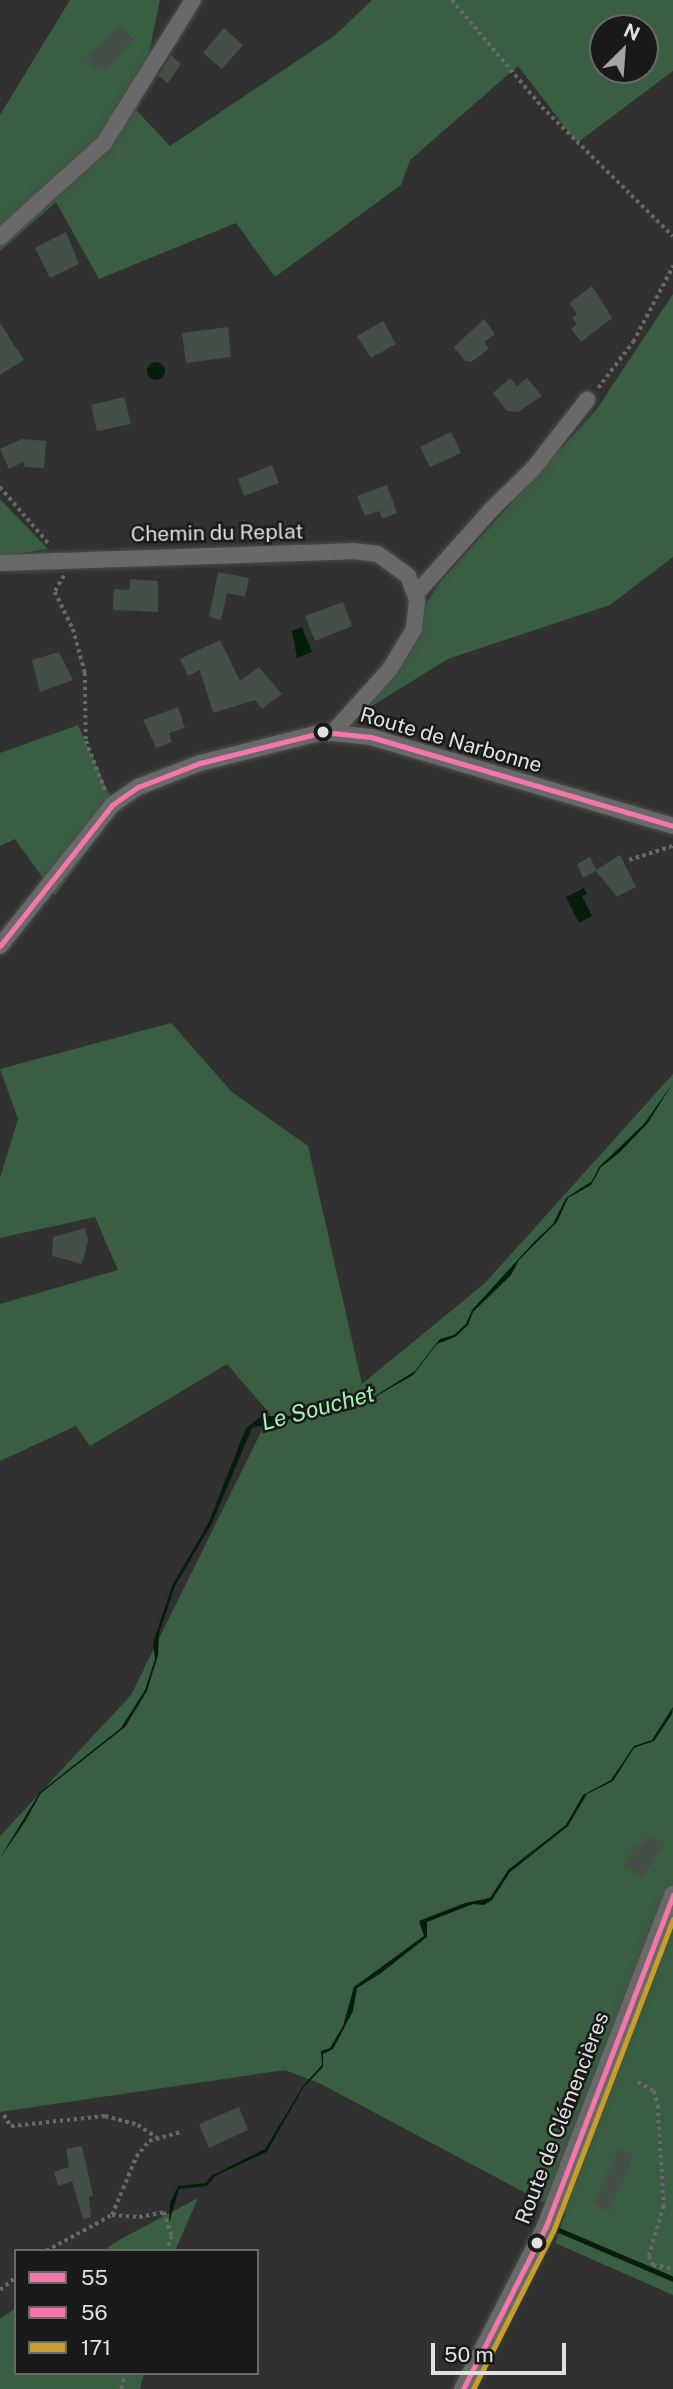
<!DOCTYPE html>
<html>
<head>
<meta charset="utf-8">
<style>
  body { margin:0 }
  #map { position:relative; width:673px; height:2389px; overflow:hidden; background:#303130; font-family:"Public Sans",sans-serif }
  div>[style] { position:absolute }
  .green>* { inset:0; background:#395e41 }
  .water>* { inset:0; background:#041e0b }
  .round { border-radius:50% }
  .stream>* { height:5px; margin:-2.5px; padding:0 2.5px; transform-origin:2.5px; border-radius:2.5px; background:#041e0b }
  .building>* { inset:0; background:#444f48 }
  .path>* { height:3.5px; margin-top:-1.75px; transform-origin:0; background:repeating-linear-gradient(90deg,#696969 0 3.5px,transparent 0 7px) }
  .roads { filter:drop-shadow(0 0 2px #4c4d4c) drop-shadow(0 0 2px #4c4d4c) }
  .minor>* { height:16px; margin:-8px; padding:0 8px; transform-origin:8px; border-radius:8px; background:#696969 }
  .tertiary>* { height:19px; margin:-9.5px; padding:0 9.5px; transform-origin:9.5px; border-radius:9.5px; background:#696969 }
  .bus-1>* { height:5px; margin:-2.5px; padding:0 2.5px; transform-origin:2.5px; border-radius:2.5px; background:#f576aa }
  .bus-2>* { height:5px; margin:-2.5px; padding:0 2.5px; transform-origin:2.5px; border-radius:2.5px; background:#f576aa }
  .bus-3>* { height:5px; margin:-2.5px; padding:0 2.5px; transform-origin:2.5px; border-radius:2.5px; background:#c99d29 }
  .dots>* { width:19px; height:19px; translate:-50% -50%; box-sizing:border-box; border:4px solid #181918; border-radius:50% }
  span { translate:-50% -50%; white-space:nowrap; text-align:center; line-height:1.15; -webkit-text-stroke:5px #181918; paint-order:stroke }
  .street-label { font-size:21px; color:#e0e2e0 }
  .water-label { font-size:23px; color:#9ef4b1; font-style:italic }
  .legend { position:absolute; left:14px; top:2249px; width:245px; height:126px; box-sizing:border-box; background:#181918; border:2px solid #686968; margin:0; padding:9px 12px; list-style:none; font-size:21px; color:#e0e2e0 }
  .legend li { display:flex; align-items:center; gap:14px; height:35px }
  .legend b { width:35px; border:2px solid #686968 }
  .north { position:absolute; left:589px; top:14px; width:70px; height:70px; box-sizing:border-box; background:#181918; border:2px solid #686968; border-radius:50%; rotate:25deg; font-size:19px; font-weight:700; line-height:28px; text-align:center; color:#e0e2e0 }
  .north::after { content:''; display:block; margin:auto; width:24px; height:32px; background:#a2a4a2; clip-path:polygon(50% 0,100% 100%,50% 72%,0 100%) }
  .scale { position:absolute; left:431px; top:2343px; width:135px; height:32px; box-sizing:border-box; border:4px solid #e0e2e0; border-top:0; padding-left:9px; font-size:21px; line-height:24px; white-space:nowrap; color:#e0e2e0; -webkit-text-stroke:5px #181918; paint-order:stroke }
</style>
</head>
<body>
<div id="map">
  <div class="green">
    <i style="clip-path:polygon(evenodd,70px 0,160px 0,137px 111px,170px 146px,334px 36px,372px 0,673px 0,673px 71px,577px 143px,518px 66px,410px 160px,401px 185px,275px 277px,236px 223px,99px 279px,56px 202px,0 251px,0 115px,70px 0,603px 28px,645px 28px,645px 70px,603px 70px,603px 28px)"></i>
    <i style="clip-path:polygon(673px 294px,673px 557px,610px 605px,448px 659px,346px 722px,441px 581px,596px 410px)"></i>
    <i style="clip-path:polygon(0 499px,48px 549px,0 557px)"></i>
    <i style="clip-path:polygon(78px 725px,117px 811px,55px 895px,15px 839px,0 846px,0 753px)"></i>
    <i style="clip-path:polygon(171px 1023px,232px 1092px,308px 1146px,362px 1384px,485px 1283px,673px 1074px,673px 2295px,555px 2243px,565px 2214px,319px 2083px,285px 2070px,0 2112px,0 1836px,131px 1695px,270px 1414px,227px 1364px,90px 1446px,76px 1426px,0 1461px,0 1304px,118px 1270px,95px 1217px,0 1238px,0 1178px,18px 1119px,0 1069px)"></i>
    <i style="clip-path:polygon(198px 2198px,175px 2251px,103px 2251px,119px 2240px)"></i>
    <i style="clip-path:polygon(16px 2308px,16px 2373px,144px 2373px,140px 2389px,0 2389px,0 2319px)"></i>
  </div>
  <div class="water">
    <i class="round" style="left:147px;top:362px;width:18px;height:18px"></i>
    <i style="clip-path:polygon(302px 627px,312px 652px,297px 658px,292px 631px)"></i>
    <i style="clip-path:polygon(584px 888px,587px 894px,582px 896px,592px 916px,579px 923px,566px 897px)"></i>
    <i style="clip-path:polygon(673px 1083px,647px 1124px,619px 1153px,601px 1167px,591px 1185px,568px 1198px,557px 1222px,519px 1260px,511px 1275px,473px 1312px,468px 1325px,455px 1337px,437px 1344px,413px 1375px,366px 1402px,252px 1428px,212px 1523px,175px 1586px,159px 1633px,158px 1655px,147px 1691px,125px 1727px,41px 1793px,26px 1820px,18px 1832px,0 1858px,40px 1792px,121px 1728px,145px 1690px,155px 1659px,153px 1643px,172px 1586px,208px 1524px,246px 1428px,262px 1416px,289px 1416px,311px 1408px,370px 1399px,415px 1371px,440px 1339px,454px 1335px,466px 1324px,472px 1310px,534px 1242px,553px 1224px,566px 1198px,592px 1181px,599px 1167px,644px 1124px)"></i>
    <i style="clip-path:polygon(673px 1707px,672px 1714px,654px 1741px,634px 1748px,613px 1781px,587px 1794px,568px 1826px,510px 1872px,492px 1900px,484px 1905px,473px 1904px,427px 1922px,427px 1937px,381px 1973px,357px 1988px,353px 2011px,333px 2049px,323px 2054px,323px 2067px,303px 2088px,267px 2152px,215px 2176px,207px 2186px,179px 2189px,169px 2223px,170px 2203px,178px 2186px,206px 2183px,211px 2176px,265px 2149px,303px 2086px,322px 2065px,321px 2051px,330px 2048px,343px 2026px,354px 1987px,424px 1936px,419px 1921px,465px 1903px,490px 1898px,508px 1870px,566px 1825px,583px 1795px,611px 1780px,634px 1746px,652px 1740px)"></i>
  </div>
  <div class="stream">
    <i style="left:554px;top:2228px;width:129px;rotate:23.2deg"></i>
  </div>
  <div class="building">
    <i style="clip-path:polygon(120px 25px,133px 39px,105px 72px,99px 66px,95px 69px,85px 57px)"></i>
    <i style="clip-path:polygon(224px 28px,243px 45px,222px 69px,203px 53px)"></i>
    <i style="clip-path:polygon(171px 55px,181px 64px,168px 83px,158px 76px)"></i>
    <i style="clip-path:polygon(66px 232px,79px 264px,50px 278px,35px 248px)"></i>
    <i style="clip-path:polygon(592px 286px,612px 318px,581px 342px,571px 329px,577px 324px,572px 318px,577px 314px,569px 303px)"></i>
    <i style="clip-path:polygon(484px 319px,495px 334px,484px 342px,489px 349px,471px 362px,465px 361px,454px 347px)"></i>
    <i style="clip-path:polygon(383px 321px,396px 344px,371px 358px,357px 336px)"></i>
    <i style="clip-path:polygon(0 323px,24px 360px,0 375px)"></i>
    <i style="clip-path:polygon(228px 327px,231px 357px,186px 363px,182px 333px)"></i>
    <i style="clip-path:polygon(510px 378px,517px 386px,527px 378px,542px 396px,518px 412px,507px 411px,493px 393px)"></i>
    <i style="clip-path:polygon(124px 397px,131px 424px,97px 431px,91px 405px)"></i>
    <i style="clip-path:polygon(451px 432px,461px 453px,430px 467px,420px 447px)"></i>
    <i style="clip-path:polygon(22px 439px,46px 441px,44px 468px,25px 467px,23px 462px,9px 469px,0 449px)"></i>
    <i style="clip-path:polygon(272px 465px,279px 483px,244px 496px,238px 479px)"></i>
    <i style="clip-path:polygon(387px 485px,397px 513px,382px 519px,379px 511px,365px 516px,357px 496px)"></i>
    <i style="clip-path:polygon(218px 572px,249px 578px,245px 597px,227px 593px,221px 620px,209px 617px)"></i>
    <i style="clip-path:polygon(130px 579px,158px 581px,158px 612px,113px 610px,114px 589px,129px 590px)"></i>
    <i style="clip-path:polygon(343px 602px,352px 626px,315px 641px,305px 616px)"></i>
    <i style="clip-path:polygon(220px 640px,240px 681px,259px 667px,282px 694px,262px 709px,255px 700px,213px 713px,200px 670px,188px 676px,180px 659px)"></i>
    <i style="clip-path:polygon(59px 652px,73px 680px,40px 692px,32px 660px)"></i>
    <i style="clip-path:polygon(178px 707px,185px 728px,169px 733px,172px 742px,156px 748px,143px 720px)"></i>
    <i style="clip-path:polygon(620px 855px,636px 887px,617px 897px,596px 871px,583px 878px,577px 864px,590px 857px,596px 870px)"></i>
    <i style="clip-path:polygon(85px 1228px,88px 1240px,82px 1264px,52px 1256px,53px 1237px)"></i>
    <i style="clip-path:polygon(648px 1835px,665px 1844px,642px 1878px,623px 1867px,636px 1844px,641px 1847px)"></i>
    <i style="clip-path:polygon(239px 2107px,248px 2130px,209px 2148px,199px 2124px)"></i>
    <i style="clip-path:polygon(82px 2146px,93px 2196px,89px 2197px,91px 2217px,83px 2219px,72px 2181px,58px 2186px,54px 2172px,69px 2167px,66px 2149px)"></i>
    <i style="clip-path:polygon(619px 2148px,634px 2155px,609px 2212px,593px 2204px)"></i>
  </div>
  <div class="path">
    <i style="left:452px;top:0;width:140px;rotate:49.9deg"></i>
    <i style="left:542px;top:107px;width:184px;rotate:44.6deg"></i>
    <i style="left:598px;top:388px;width:58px;rotate:-52.7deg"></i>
    <i style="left:633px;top:342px;width:86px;rotate:-62.2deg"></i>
    <i style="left:0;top:487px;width:75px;rotate:49.3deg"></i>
    <i style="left:64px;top:576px;width:18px;rotate:119deg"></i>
    <i style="left:55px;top:592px;width:41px;rotate:64.1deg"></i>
    <i style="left:73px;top:629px;width:46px;rotate:74.7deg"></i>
    <i style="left:85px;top:673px;width:68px;rotate:89.2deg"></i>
    <i style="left:86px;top:741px;width:53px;rotate:68.8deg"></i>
    <i style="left:629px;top:860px;width:46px;rotate:-17.7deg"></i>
    <i style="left:638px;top:2082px;width:18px;rotate:29deg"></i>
    <i style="left:654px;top:2091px;width:16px;rotate:75deg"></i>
    <i style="left:658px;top:2106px;width:100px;rotate:86.6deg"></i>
    <i style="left:664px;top:2206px;width:52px;rotate:106.7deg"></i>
    <i style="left:649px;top:2256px;width:10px;rotate:66deg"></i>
    <i style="left:653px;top:2265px;width:20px;rotate:11deg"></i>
    <i style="left:4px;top:2115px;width:13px;rotate:58deg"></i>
    <i style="left:11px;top:2126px;width:95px;rotate:-6.1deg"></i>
    <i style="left:105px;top:2116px;width:34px;rotate:15deg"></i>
    <i style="left:138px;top:2125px;width:22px;rotate:34deg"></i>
    <i style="left:112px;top:2215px;width:63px;rotate:-67.5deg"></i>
    <i style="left:136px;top:2157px;width:21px;rotate:-51deg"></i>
    <i style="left:149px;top:2141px;width:35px;rotate:-16deg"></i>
    <i style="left:46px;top:2251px;width:75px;rotate:-28.6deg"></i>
    <i style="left:112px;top:2215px;width:27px;rotate:4deg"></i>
    <i style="left:139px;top:2217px;width:25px;rotate:-11deg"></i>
    <i style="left:164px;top:2212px;width:25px;rotate:72deg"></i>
    <i style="left:172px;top:2236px;width:16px;rotate:108deg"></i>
    <i style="left:0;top:2290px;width:21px;rotate:-39deg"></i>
    <i style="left:121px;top:2389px;width:16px;rotate:-76deg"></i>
  </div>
  <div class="roads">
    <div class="minor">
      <i style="left:0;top:237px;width:140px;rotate:-42.1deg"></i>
      <i style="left:104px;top:143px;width:168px;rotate:-58.1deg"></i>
      <i style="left:0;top:563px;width:353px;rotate:-1.9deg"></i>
      <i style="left:353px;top:551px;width:25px;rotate:7deg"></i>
      <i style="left:378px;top:554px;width:37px;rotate:36deg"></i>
      <i style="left:408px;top:576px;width:26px;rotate:69deg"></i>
      <i style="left:417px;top:600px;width:29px;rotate:96deg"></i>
      <i style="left:414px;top:629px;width:47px;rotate:121deg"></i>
      <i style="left:390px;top:669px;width:82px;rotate:132deg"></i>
      <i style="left:415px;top:595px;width:113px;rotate:-48.2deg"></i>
      <i style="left:490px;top:511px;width:60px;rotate:-44.3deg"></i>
      <i style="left:533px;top:469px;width:88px;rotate:-52deg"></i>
      <i style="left:0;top:946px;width:180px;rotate:-51.5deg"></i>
      <i style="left:112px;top:805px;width:32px;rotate:-35deg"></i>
      <i style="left:138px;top:787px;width:66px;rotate:-21.2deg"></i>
      <i style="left:200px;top:763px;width:127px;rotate:-14.1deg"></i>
      <i style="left:323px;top:732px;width:48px;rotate:5.9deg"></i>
      <i style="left:371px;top:737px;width:315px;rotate:16.4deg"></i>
    </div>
    <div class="tertiary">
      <i style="left:463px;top:2389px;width:183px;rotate:-63deg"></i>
      <i style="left:546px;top:2226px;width:355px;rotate:-69deg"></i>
    </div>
  </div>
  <div class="bus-1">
    <i style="left:0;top:946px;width:180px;rotate:-51.5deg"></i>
    <i style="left:112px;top:805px;width:32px;rotate:-35deg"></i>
    <i style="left:138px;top:787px;width:66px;rotate:-21.2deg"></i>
    <i style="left:200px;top:763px;width:127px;rotate:-14.1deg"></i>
    <i style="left:323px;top:732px;width:48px;rotate:5.9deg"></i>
    <i style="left:371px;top:737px;width:315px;rotate:16.4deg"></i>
  </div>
  <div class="bus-2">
    <i style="left:463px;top:2389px;width:183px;rotate:-63deg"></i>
    <i style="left:546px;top:2226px;width:355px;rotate:-69deg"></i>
  </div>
  <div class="bus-3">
    <i style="left:473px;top:2389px;width:179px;rotate:-63.1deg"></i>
    <i style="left:554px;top:2229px;width:332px;rotate:-69deg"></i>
  </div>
  <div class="dots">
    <i style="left:323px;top:732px;background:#e0e2e0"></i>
    <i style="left:537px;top:2243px;background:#e0e2e0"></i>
  </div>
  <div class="street-label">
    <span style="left:217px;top:533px;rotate:-1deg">Chemin du Replat</span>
    <span style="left:451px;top:740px;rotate:16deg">Route de Narbonne</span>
    <span style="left:562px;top:2118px;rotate:-69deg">Route de Clémencières</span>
  </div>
  <div class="water-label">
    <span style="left:318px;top:1408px;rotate:-15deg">Le Souchet</span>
  </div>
  <ul class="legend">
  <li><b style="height:9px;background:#f576aa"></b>55</li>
  <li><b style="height:9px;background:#f576aa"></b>56</li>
  <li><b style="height:9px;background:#c99d29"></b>171</li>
  </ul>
  <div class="north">N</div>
  <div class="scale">50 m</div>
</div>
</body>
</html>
